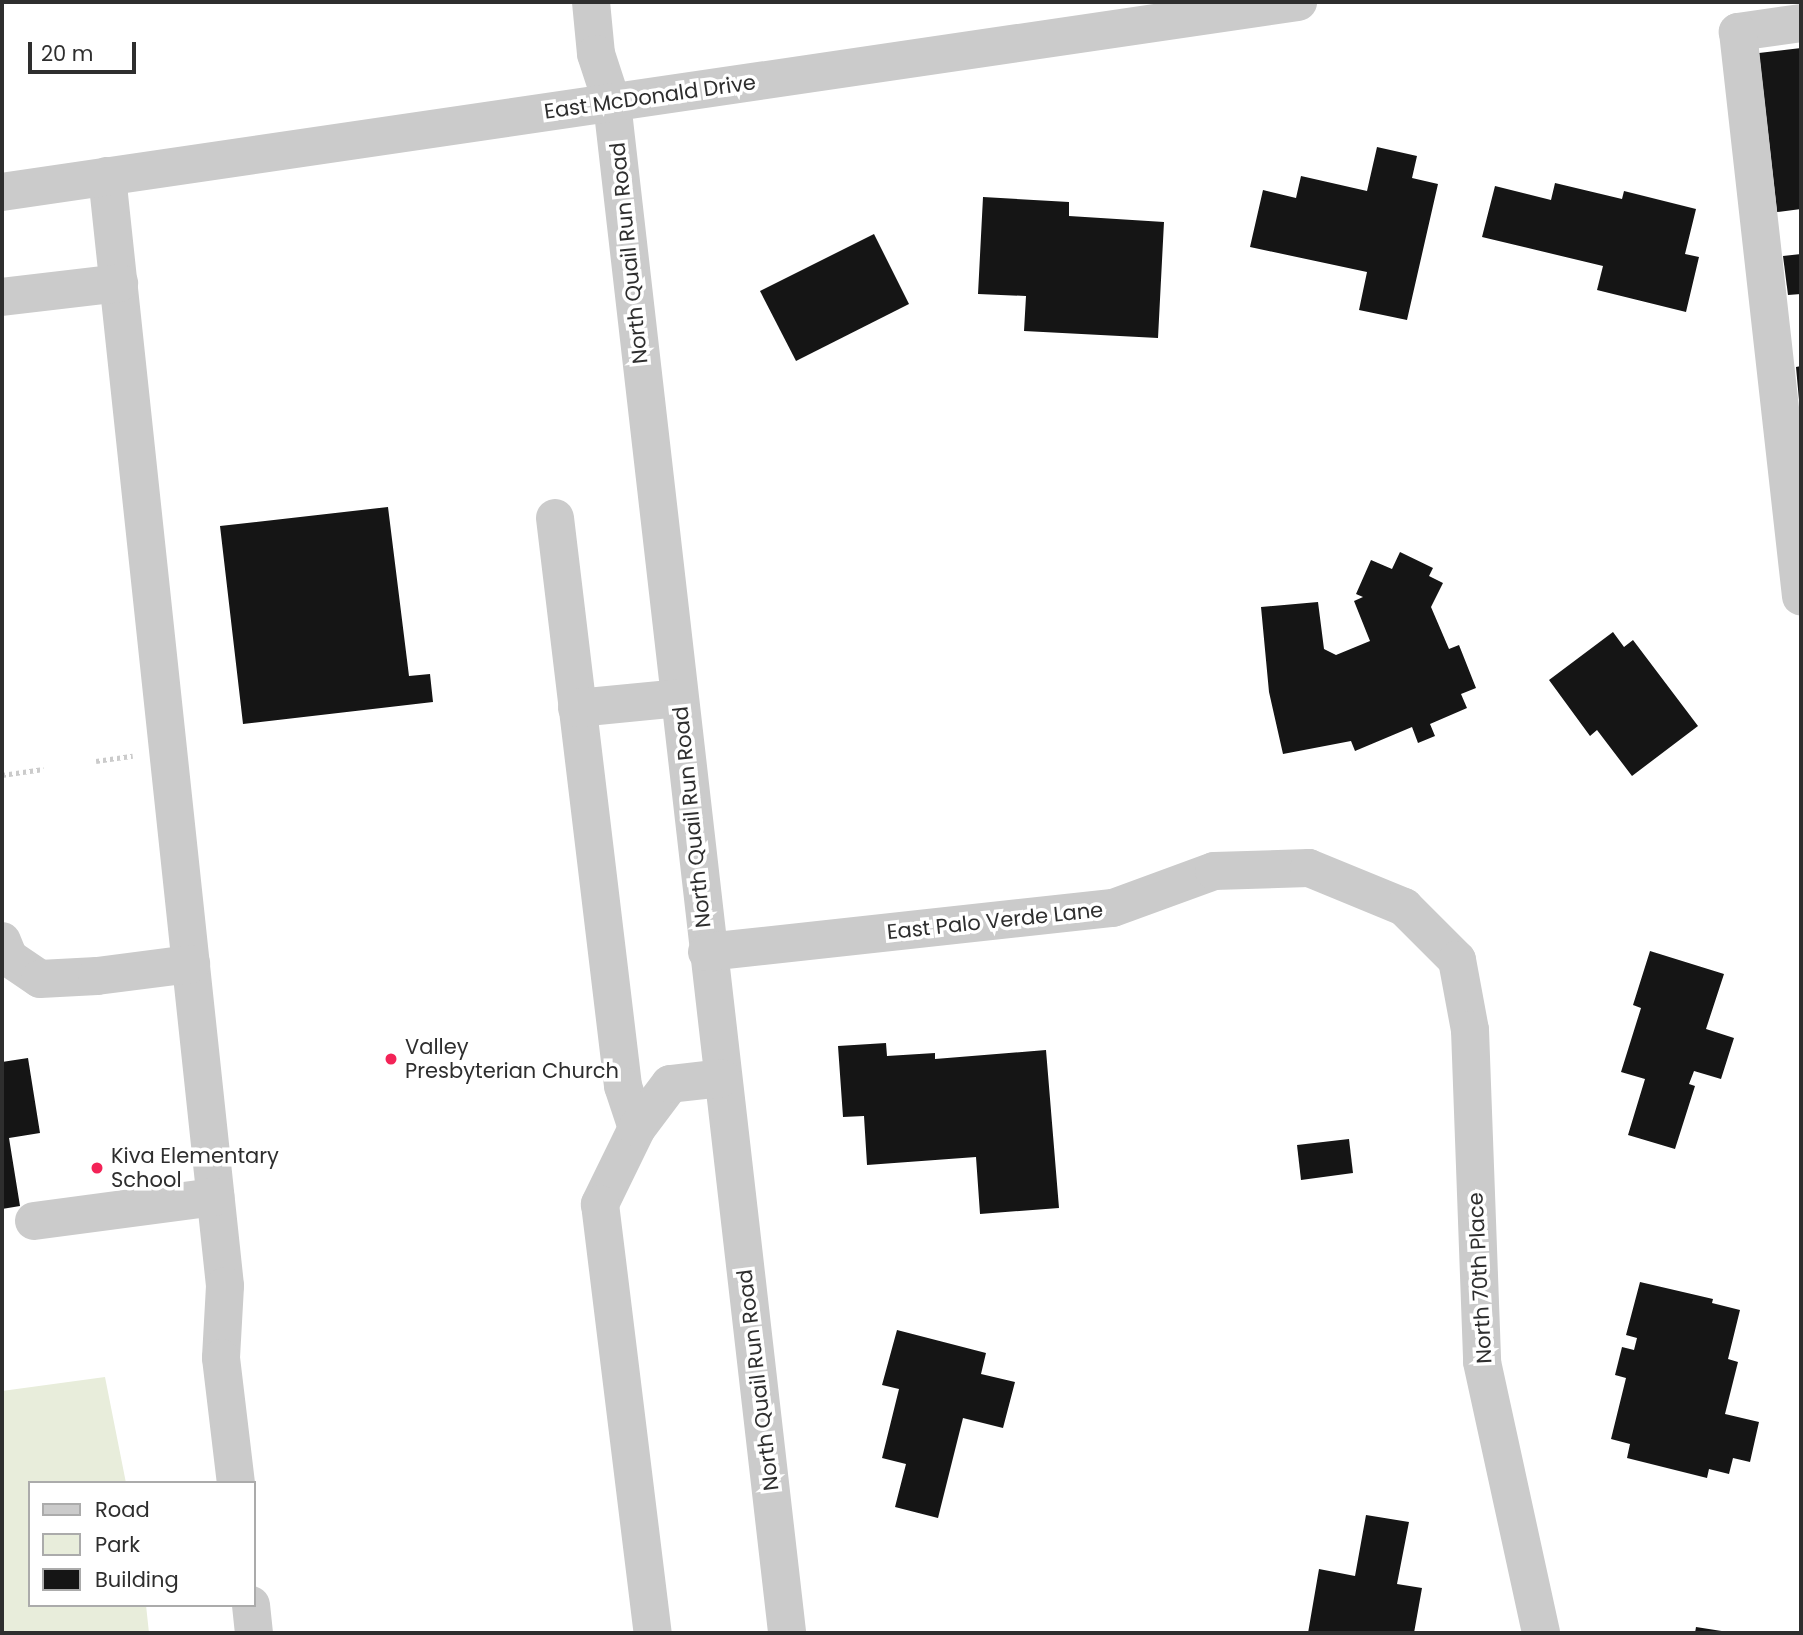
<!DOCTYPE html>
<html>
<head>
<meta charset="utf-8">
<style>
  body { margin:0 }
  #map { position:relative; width:1803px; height:1635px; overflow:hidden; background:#fff; font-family:Poppins,sans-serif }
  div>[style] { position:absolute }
  .green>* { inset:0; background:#e8eddb }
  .building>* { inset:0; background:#151515 }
  .path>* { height:4.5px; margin-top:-2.25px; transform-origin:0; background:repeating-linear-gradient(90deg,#cbcbcb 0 3.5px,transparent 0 7px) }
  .minor>* { height:38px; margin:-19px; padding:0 19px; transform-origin:19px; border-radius:19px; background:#cbcbcb }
  .dots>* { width:19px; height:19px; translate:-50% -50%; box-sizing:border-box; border:4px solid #fff; border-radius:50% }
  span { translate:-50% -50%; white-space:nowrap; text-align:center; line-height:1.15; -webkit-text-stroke:7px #fff; paint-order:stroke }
  .street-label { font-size:21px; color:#2e2e2e }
  .poi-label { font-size:21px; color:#2e2e2e }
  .left { translate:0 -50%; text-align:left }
  .frame { position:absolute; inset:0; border:4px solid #2e2e2e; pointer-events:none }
  .legend { position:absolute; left:28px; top:1481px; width:228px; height:126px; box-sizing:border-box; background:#fff; border:2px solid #ababab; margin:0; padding:9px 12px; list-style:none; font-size:21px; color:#2e2e2e }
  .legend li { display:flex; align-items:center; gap:14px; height:35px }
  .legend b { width:35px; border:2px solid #ababab }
  .scale { position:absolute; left:28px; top:42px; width:108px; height:32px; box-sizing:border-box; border:4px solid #2e2e2e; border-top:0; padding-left:9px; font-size:21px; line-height:24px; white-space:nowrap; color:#2e2e2e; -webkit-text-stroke:5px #fff; paint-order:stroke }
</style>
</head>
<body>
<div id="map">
  <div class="green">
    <i style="clip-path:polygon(105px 1377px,126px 1483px,30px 1483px,30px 1605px,146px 1605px,149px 1633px,2px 1633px,2px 1391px)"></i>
  </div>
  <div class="building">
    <i style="clip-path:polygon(1801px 48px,1801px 209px,1777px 212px,1759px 53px)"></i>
    <i style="clip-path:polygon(1377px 147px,1417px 156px,1412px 178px,1438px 184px,1407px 320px,1359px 310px,1367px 272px,1250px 247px,1263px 190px,1296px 198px,1301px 176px,1367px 191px)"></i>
    <i style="clip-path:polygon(1555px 183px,1622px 199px,1624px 191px,1696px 209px,1685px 254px,1699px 257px,1686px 312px,1597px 290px,1603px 266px,1482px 237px,1495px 186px,1551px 200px)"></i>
    <i style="clip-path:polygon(983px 197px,1069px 202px,1069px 216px,1164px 222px,1158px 338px,1024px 331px,1026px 296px,978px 294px)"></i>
    <i style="clip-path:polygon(874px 234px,909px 304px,796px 361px,760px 291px)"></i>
    <i style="clip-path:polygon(1801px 254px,1801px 294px,1788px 295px,1783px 256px)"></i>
    <i style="clip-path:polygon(1801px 366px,1801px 400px,1799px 400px,1796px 367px)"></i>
    <i style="clip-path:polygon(388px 507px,409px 676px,430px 674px,433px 702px,243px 724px,220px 526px)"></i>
    <i style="clip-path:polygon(1400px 552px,1433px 568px,1429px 576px,1443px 583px,1431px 607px,1449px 649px,1459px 645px,1476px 688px,1461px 694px,1467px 708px,1430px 724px,1435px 736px,1418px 743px,1412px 727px,1355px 751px,1351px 741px,1283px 754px,1269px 692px,1261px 607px,1318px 602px,1324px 649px,1336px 655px,1370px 641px,1354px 601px,1363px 597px,1356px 594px,1371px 560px,1392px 569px)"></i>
    <i style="clip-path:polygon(1613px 632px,1624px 647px,1633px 640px,1698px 726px,1632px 776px,1597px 730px,1590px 736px,1549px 680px)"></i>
    <i style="clip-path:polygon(1650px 951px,1724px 974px,1706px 1029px,1734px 1038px,1721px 1079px,1694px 1071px,1689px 1084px,1695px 1086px,1675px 1149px,1628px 1135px,1645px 1079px,1621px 1072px,1641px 1008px,1633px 1005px)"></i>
    <i style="clip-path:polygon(886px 1043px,887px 1056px,935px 1053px,935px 1059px,1046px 1050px,1059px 1208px,980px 1214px,976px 1157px,867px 1165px,864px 1116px,843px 1117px,838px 1046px)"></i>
    <i style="clip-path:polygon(28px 1058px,40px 1133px,9px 1138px,20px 1206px,2px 1209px,2px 1062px)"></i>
    <i style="clip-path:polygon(1349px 1139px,1353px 1173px,1301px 1180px,1297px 1145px)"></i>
    <i style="clip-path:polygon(1640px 1282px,1713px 1299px,1712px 1303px,1740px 1310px,1728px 1359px,1738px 1362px,1725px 1414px,1759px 1422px,1750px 1462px,1733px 1458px,1729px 1474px,1709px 1469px,1707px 1478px,1627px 1458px,1630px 1444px,1611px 1439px,1626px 1378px,1615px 1375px,1622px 1347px,1634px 1350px,1637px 1338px,1626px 1335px)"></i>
    <i style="clip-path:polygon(897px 1330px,986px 1353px,981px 1374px,1015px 1382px,1003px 1428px,963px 1418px,938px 1518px,895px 1507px,906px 1464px,882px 1458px,899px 1389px,882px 1385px)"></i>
    <i style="clip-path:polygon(1366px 1515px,1409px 1522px,1397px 1584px,1422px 1588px,1414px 1633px,1308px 1633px,1319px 1569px,1355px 1576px)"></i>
    <i style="clip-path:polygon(1696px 1627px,1728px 1632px,1728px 1633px,1695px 1633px)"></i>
  </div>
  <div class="path">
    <i style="left:96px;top:761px;width:37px;rotate:-8deg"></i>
    <i style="left:2px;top:775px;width:42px;rotate:-8.1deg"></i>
  </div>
  <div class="minor">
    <i style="left:591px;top:2px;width:52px;rotate:84.5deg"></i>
    <i style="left:596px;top:54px;width:52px;rotate:71.9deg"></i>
    <i style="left:612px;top:103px;width:1540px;rotate:83.47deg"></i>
    <i style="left:1801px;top:23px;width:64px;rotate:171.9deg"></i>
    <i style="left:1738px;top:32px;width:568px;rotate:83.63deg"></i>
    <i style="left:107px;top:176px;width:1116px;rotate:83.93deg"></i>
    <i style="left:225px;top:1286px;width:72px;rotate:93.2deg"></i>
    <i style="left:221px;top:1358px;width:126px;rotate:83.2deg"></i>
    <i style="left:2px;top:192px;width:1310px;rotate:-8.34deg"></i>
    <i style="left:2px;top:297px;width:118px;rotate:-6.8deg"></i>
    <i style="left:555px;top:518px;width:572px;rotate:83.17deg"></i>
    <i style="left:623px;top:1086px;width:44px;rotate:71.6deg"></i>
    <i style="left:637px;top:1128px;width:85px;rotate:116deg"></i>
    <i style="left:600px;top:1204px;width:432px;rotate:83deg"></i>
    <i style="left:577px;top:708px;width:102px;rotate:-5.6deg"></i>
    <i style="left:2px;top:941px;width:18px;rotate:68deg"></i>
    <i style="left:9px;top:958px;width:37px;rotate:34deg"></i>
    <i style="left:40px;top:979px;width:57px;rotate:-3deg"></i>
    <i style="left:97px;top:976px;width:95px;rotate:-7.3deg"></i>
    <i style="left:707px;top:952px;width:408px;rotate:-6.2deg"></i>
    <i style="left:1113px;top:908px;width:108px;rotate:-20.1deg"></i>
    <i style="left:1214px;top:871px;width:95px;rotate:-1.8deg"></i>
    <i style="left:1309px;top:868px;width:103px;rotate:22.3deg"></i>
    <i style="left:1404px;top:907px;width:75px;rotate:45deg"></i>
    <i style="left:1457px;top:960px;width:71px;rotate:79.5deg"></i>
    <i style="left:1470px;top:1030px;width:332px;rotate:87.9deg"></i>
    <i style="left:1482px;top:1362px;width:277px;rotate:77.7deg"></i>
    <i style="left:637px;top:1128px;width:55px;rotate:-53.1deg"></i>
    <i style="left:670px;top:1084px;width:52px;rotate:-6.6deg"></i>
    <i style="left:34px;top:1221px;width:183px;rotate:-7.6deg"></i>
    <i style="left:251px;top:1605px;width:28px;rotate:84deg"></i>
  </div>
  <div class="dots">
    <i style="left:391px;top:1059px;background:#f32357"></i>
    <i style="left:97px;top:1168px;background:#f32357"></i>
  </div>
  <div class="street-label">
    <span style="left:650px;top:97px;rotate:-8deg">East McDonald Drive</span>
    <span style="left:629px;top:253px;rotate:-96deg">North Quail Run Road</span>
    <span style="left:692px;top:817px;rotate:-96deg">North Quail Run Road</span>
    <span style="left:995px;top:921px;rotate:-6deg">East Palo Verde Lane</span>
    <span style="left:1480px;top:1278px;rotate:-93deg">North 70th Place</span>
    <span style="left:758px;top:1380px;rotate:-97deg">North Quail Run Road</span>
  </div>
  <div class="poi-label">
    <span class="left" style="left:405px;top:1059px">Valley<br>Presbyterian Church</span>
    <span class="left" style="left:111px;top:1168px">Kiva Elementary<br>School</span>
  </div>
  <div class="frame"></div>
  <ul class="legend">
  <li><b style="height:9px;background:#cbcbcb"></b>Road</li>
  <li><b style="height:19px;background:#e8eddb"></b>Park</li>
  <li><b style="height:19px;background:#151515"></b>Building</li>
  </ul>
  <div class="scale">20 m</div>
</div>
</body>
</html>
